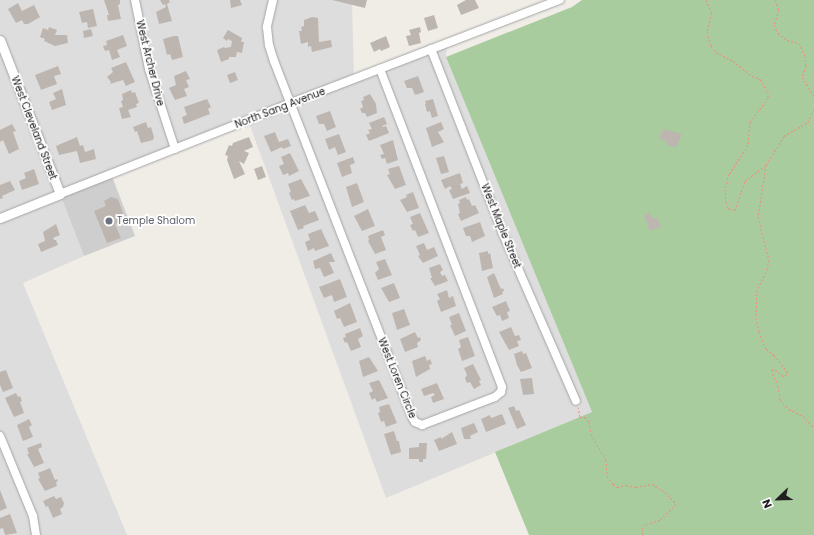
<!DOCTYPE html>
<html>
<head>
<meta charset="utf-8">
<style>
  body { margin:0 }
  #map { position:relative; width:814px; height:535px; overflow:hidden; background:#f0ede7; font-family:Poppins,sans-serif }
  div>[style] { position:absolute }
  .residential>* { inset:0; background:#dedddd }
  .religious>* { inset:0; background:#cecece }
  .forest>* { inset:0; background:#a9cc9f }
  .building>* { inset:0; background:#bdb6b0 }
  .path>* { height:1px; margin-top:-0.5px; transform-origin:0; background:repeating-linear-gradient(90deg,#ef8d78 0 2px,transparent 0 4px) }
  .roads { filter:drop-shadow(0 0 1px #a4a4a4) drop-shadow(0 0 1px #a4a4a4) }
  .minor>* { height:8px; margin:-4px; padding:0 4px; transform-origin:4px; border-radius:4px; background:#fff }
  .tertiary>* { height:9px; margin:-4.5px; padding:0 4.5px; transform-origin:4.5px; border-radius:4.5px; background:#fff }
  .dots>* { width:11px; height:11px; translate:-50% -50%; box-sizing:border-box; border:2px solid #fff; border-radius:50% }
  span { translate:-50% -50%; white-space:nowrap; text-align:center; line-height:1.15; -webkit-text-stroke:3.5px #fff; paint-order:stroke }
  .street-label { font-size:10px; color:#202020 }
  .worship-label { font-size:10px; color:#5b616d }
  .left { translate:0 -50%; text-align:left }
  .north { position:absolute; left:758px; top:479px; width:40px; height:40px; -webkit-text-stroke:3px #fff; paint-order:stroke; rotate:247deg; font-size:11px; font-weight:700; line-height:16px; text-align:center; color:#202020 }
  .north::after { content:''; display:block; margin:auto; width:14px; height:18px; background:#202020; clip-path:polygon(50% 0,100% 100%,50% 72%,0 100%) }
</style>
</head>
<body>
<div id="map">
  <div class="residential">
    <i style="clip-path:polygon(0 0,352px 0,354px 79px,447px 43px,446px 57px,592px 412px,386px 498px,248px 120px,60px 194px,84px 256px,23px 283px,127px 535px,0 535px)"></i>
  </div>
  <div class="religious">
    <i style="clip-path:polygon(111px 174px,135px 236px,84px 256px,60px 194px)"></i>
  </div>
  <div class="forest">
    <i style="clip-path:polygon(582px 0,814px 0,814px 535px,529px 535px,495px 452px,592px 412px,446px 57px,572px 7px)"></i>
  </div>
  <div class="building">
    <i style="clip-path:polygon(104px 0,120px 0,120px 4px,118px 5px,121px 19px,108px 21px,107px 15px,109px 15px)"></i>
    <i style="clip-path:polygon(160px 0,169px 0,170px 2px,167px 4px,172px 21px,159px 24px,156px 12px,166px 7px,165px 4px,163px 5px)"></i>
    <i style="clip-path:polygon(230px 0,240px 0,242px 5px,231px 8px)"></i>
    <i style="clip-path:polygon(332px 0,367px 0,365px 8px)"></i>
    <i style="clip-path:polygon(466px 0,475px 0,479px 8px,461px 15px,457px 5px)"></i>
    <i style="clip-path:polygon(18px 3px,22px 11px,34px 5px,40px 17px,28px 24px,24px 24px,22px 20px,16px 23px,8px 9px)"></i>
    <i style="clip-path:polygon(93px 9px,97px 26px,88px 28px,87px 22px,82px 23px,79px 12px)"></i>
    <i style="clip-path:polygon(434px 15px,438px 28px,428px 31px,424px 18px)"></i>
    <i style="clip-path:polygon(312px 17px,318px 18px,319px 42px,331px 40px,332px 47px,312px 52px,311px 46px,308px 47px,308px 42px,301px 44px,299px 31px,302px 31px,301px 27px,304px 26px,304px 20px)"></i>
    <i style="clip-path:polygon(49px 27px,57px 30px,55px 35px,67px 35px,68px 43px,55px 46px,44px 41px,45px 39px,40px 37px,43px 28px,48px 30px)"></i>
    <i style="clip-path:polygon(420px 27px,421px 32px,419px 33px,421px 43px,409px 46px,406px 36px,411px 35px,409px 30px)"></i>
    <i style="clip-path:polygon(91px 29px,93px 36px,84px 38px,83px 31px)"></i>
    <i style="clip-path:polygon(228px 30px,242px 38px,241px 42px,244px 42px,242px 53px,237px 52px,236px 57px,229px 57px,229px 59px,221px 62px,217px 50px,224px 47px,225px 48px,231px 47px,232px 41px,228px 39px,227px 41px,223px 38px)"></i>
    <i style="clip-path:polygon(123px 35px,127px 46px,117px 50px,120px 57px,112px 60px,109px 50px,105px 51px,103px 46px,107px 45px,106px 41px)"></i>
    <i style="clip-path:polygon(174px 36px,178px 36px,183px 57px,172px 60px,170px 54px,167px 55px,163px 39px)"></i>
    <i style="clip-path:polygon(386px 36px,390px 47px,381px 51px,380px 49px,374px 52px,370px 43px)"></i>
    <i style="clip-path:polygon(126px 62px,135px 82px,126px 86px,123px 80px,110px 84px,111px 82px,107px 77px,113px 72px,111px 68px)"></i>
    <i style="clip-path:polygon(58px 66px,61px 74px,54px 76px,57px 84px,41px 90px,35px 75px)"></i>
    <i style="clip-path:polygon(186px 71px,190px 79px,186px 80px,189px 87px,184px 89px,187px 96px,175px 100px,169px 88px,176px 85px,174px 76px)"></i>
    <i style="clip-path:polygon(235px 72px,238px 80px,230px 83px,227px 75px)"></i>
    <i style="clip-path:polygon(418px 76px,424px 92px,415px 95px,412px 88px,407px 88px,404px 81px)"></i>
    <i style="clip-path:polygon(62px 89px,66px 105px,52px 110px,49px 102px,56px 99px,53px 93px)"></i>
    <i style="clip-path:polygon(131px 90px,132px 93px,135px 92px,139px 103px,136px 104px,137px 107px,128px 110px,131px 117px,122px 119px,119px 108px,123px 107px,121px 101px,123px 100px,122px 94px)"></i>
    <i style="clip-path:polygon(370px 94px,376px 104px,377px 113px,367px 117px,365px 113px,362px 113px,360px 109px,363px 107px,361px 101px,364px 100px,363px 97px)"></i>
    <i style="clip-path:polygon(207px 99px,211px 107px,208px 109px,210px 114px,184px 124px,182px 117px,187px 115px,184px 107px)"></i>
    <i style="clip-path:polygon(433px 99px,438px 116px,432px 118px,430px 111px,427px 112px,425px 104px,426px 104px,425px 101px)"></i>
    <i style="clip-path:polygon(330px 111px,336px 127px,327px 131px,324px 124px,319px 124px,316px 116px)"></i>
    <i style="clip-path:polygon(384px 117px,387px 124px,382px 126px,383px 127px,386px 126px,389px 133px,369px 141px,366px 135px,370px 133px,368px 130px,372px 129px,369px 123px)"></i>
    <i style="clip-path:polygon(146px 122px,148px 128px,151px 127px,154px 137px,153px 140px,141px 143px,137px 131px,135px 132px,133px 127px)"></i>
    <i style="clip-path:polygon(441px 122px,444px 129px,438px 132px,444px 142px,432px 147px,426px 128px)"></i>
    <i style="clip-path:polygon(12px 124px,16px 131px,13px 132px,19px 149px,9px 154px,3px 140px,0 142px,0 130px)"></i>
    <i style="clip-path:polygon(663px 129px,682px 134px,676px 148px,666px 144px,667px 142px,659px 138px)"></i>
    <i style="clip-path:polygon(275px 132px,279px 142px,288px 139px,291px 146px,283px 149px,282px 147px,271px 152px,264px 136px)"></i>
    <i style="clip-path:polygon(339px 134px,346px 152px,338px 155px,335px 147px,329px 150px,325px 139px)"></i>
    <i style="clip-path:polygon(77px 137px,80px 146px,83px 145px,85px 152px,94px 149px,96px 159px,80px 163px,77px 151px,59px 155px,56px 146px)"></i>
    <i style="clip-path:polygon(249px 137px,253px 147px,244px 151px,249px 153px,244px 164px,239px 161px,245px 174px,234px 179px,227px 160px,228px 156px,225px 155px,229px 145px,232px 146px,233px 143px)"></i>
    <i style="clip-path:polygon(393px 140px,398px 160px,387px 164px,385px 158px,382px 159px,380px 155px,384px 154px,380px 145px)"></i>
    <i style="clip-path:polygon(290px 153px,299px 171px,289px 176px,288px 173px,283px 175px,279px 166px,284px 164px,281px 157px)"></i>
    <i style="clip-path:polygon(444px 156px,449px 172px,441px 174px,436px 158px)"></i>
    <i style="clip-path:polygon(353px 157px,355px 163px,350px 165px,352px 173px,342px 177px,337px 163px)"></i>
    <i style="clip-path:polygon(262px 166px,266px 177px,258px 180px,254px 169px)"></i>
    <i style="clip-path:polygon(399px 166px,406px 185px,395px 189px,387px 175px,390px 174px,388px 169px)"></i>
    <i style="clip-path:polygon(34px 169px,39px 184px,22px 190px,19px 181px,26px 178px,24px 173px)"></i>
    <i style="clip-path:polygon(460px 173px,463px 183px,460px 184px,462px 189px,467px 186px,470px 193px,453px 199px,449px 190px,452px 189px,450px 186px,445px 189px,441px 180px)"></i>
    <i style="clip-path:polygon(301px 179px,310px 196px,295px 201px,294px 199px,292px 200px,289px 193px,291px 192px,288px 184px)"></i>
    <i style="clip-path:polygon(10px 181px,15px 190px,2px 196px,3px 198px,0 199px,0 185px)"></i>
    <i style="clip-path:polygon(357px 183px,364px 202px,352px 207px,346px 187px)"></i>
    <i style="clip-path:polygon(413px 192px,419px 208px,407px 212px,400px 200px,407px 197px,406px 195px)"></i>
    <i style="clip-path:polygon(111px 197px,118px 199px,125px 219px,115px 224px,121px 238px,107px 243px,94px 211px,106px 206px,104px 201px)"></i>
    <i style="clip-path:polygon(466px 197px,467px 200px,469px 199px,472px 206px,475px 205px,479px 213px,461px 221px,458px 214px,460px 213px,458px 204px,460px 203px,459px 200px)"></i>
    <i style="clip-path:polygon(305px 205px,309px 213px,315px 211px,319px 220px,303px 226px,304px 228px,298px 230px,290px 211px)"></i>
    <i style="clip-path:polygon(368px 209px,375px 226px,362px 231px,354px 216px)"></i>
    <i style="clip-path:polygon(649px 212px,653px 219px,657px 217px,661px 227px,650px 231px,644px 216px)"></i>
    <i style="clip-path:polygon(420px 213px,429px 233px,418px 237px,415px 230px,413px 231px,410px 225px,413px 224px,410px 217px)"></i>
    <i style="clip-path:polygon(480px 222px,485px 236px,472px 242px,470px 236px,466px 236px,463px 228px)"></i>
    <i style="clip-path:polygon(56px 224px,60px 235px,53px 238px,54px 240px,56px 240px,58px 245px,41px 252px,38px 244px,45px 241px,43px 232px)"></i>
    <i style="clip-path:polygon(321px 229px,329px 246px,315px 251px,314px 248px,308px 251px,305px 242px,310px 240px,308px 234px)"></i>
    <i style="clip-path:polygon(383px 230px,385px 235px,381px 237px,386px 250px,375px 254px,368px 241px,369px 240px,368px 236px)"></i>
    <i style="clip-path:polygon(424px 243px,427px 250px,434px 247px,438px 256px,423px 263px,418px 256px,420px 255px,416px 246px)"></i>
    <i style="clip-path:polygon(488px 251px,488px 254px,490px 253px,493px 268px,482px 271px,479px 253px)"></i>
    <i style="clip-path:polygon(331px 253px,335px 262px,329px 262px,334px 273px,324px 277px,320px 268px,315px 269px,313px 261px)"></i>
    <i style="clip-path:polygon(385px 259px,392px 275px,378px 280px,375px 273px,379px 269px,376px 262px)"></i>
    <i style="clip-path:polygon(440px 264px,443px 270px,440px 272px,442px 276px,445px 275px,448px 281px,435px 286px,430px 278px,432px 278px,429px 268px)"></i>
    <i style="clip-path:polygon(494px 273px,501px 289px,503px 288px,504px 291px,502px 292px,503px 294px,494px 298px,487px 277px)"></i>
    <i style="clip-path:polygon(340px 279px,347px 297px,334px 302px,332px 295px,324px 298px,319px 287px)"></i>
    <i style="clip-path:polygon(394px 283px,400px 298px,389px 302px,381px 288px)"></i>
    <i style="clip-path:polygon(447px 290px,449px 298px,453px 296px,456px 306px,441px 312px,437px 301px,440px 299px,437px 294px)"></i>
    <i style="clip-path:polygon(506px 301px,510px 311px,507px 312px,509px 318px,502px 321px,500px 315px,497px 316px,492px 307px)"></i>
    <i style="clip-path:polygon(350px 303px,357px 322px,344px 327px,340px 318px,337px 319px,334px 311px)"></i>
    <i style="clip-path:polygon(404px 309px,410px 325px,397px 330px,392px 313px)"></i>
    <i style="clip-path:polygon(459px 313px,466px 331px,455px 336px,450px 325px,452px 325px,449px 317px)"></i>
    <i style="clip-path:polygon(511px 327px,515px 336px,519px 335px,521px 340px,517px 341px,519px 346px,509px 350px,499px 332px)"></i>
    <i style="clip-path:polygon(360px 328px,363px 336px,358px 339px,361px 347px,351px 351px,347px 342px,345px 343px,343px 338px,346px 337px,345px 334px)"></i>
    <i style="clip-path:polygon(415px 332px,418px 338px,420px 337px,421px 340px,417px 343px,418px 347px,405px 352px,400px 339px)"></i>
    <i style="clip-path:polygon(468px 337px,475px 356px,462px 361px,458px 349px,461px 347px,459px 340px)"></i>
    <i style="clip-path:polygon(522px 351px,523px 354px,526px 353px,532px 368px,521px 372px,517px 365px,514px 354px)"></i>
    <i style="clip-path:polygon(425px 356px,427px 361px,430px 359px,432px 364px,429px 365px,430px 369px,416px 377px,412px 361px)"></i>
    <i style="clip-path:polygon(369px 357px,378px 371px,363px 377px,359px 361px)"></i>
    <i style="clip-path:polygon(473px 364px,481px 380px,479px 381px,481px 385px,474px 389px,470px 382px,467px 383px,465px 378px,467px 375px,464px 368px)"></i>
    <i style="clip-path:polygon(6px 370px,13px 388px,3px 392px,0 385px,0 372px)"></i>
    <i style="clip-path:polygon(532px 378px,534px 394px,523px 395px,520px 379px)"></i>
    <i style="clip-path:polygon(379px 380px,388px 398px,377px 402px,375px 398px,372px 400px,369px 393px,373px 391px,369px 383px)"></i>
    <i style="clip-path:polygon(437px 383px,444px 399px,433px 403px,431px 397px,435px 395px,433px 393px,424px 396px,421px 389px)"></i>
    <i style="clip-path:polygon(16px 393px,18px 397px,20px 396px,22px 401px,20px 402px,24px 413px,14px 417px,5px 398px)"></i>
    <i style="clip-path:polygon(389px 404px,397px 423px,386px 427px,384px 421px,381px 422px,378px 413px,380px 412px,379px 407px)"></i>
    <i style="clip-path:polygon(514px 406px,516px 411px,519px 410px,526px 425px,517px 429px,508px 408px)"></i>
    <i style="clip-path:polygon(502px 414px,506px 424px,486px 432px,481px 419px,490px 415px,491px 418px)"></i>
    <i style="clip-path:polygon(29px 419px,32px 425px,29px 427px,33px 437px,23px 441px,17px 425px)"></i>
    <i style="clip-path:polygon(474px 423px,478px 432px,470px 436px,471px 439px,464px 439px,461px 428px)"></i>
    <i style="clip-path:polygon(394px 431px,397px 441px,399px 441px,401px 452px,391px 455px,384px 434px)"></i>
    <i style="clip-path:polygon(452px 432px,457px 444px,439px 451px,434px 440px,441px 437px,441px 439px)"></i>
    <i style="clip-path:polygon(41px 443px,42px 447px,38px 449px,44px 463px,34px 467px,27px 454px,29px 454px,27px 448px)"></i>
    <i style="clip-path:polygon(419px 443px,427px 443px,426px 459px,423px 459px,423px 462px,419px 462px,419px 459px,409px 459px,409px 448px,419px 447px)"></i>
    <i style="clip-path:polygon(50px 468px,55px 480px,57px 479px,58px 481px,56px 482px,57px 486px,45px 491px,38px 479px,40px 478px,38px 473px)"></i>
    <i style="clip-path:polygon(0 490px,7px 508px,0 511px)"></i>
    <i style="clip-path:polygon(54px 496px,56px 499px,61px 497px,64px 503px,63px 507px,60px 509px,62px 514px,53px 518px,48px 506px,46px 507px,43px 501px)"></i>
    <i style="clip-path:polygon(10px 514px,17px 533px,5px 535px,3px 528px,0 529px,0 518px)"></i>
  </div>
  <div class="path">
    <i style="left:706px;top:0;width:14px;rotate:65deg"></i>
    <i style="left:712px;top:13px;width:20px;rotate:105deg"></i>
    <i style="left:707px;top:32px;width:15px;rotate:74deg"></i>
    <i style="left:711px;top:46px;width:8px;rotate:50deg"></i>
    <i style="left:716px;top:52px;width:19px;rotate:28deg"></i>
    <i style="left:733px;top:61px;width:24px;rotate:38deg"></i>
    <i style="left:752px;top:76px;width:9px;rotate:21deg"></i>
    <i style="left:760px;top:79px;width:15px;rotate:58deg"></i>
    <i style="left:768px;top:92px;width:6px;rotate:90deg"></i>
    <i style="left:768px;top:98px;width:30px;rotate:127deg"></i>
    <i style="left:750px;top:122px;width:23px;rotate:95deg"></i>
    <i style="left:748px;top:145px;width:35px;rotate:123deg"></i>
    <i style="left:729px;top:174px;width:16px;rotate:105deg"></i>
    <i style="left:725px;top:189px;width:14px;rotate:86deg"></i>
    <i style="left:726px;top:203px;width:7px;rotate:63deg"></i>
    <i style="left:729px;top:209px;width:6px;rotate:9deg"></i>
    <i style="left:735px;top:210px;width:31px;rotate:-71deg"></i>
    <i style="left:745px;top:181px;width:26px;rotate:-37deg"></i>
    <i style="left:766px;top:165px;width:34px;rotate:-58deg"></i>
    <i style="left:784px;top:136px;width:28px;rotate:-30deg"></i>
    <i style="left:808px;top:122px;width:14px;rotate:-65deg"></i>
    <i style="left:775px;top:0;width:11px;rotate:68deg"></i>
    <i style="left:779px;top:10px;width:16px;rotate:108deg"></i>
    <i style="left:774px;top:25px;width:9px;rotate:63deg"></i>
    <i style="left:778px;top:33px;width:11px;rotate:38deg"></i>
    <i style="left:787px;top:40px;width:12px;rotate:14deg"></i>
    <i style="left:799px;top:43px;width:14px;rotate:65deg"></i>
    <i style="left:805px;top:56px;width:10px;rotate:84deg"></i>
    <i style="left:806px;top:66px;width:12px;rotate:110deg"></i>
    <i style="left:802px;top:77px;width:22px;rotate:58deg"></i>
    <i style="left:766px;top:165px;width:53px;rotate:98.7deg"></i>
    <i style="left:758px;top:217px;width:44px;rotate:75.7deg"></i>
    <i style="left:769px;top:260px;width:12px;rotate:104deg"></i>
    <i style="left:766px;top:272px;width:20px;rotate:117deg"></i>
    <i style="left:757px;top:290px;width:28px;rotate:92deg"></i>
    <i style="left:756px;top:318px;width:14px;rotate:78deg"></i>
    <i style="left:759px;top:332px;width:18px;rotate:68deg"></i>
    <i style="left:766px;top:349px;width:10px;rotate:37deg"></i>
    <i style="left:774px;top:355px;width:21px;rotate:51deg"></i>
    <i style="left:787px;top:371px;width:3px;rotate:90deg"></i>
    <i style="left:787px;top:374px;width:4px;rotate:153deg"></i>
    <i style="left:783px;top:376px;width:11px;rotate:-142deg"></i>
    <i style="left:774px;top:369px;width:3px;rotate:162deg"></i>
    <i style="left:771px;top:370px;width:17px;rotate:66deg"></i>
    <i style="left:778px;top:386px;width:14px;rotate:82deg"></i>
    <i style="left:780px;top:400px;width:13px;rotate:45deg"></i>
    <i style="left:789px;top:409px;width:16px;rotate:27deg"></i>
    <i style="left:803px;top:416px;width:16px;rotate:47deg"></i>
    <i style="left:578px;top:407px;width:10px;rotate:79deg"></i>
    <i style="left:580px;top:417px;width:5px"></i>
    <i style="left:585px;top:417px;width:6px;rotate:51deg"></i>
    <i style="left:589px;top:422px;width:12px;rotate:81deg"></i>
    <i style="left:591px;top:434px;width:30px;rotate:60deg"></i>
    <i style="left:606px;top:460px;width:16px;rotate:86deg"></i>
    <i style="left:607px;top:476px;width:10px;rotate:53deg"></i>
    <i style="left:613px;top:484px;width:5px;rotate:37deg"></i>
    <i style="left:617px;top:487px;width:9px;rotate:-13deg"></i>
    <i style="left:626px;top:485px;width:10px;rotate:11deg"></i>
    <i style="left:636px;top:487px;width:16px;rotate:-11deg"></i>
    <i style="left:652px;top:484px;width:15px;rotate:32deg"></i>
    <i style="left:665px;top:492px;width:16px;rotate:47deg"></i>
    <i style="left:676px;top:504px;width:23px;rotate:135deg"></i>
    <i style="left:660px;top:520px;width:15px;rotate:164deg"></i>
    <i style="left:646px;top:524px;width:6px;rotate:129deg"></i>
    <i style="left:642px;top:529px;width:6px;rotate:81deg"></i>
  </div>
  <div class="roads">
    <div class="minor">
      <i style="left:135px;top:0;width:70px;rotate:78.5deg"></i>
      <i style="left:149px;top:69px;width:84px;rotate:72deg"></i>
      <i style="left:273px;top:0;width:28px;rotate:103deg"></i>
      <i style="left:267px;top:27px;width:18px;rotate:84deg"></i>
      <i style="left:269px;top:45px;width:17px;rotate:73deg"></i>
      <i style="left:274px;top:61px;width:382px;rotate:68.8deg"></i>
      <i style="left:412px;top:417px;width:6px;rotate:59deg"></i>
      <i style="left:415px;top:422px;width:8px;rotate:23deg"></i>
      <i style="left:422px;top:425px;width:78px;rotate:-21deg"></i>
      <i style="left:495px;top:397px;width:8px;rotate:-40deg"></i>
      <i style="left:501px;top:392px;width:5px;rotate:-79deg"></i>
      <i style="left:502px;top:387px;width:341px;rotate:-111deg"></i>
      <i style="left:431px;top:49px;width:199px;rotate:68.7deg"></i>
      <i style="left:503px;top:234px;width:182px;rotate:66.4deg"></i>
      <i style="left:60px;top:194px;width:248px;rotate:-21.5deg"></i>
      <i style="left:291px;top:103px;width:288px;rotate:-21deg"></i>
      <i style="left:0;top:436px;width:87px;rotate:67.6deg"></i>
      <i style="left:33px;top:516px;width:19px;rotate:81deg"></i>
    </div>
    <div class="tertiary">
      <i style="left:0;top:40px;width:165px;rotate:68.7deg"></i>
      <i style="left:60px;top:194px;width:65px;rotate:158.2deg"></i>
    </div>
  </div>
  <div class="dots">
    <i style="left:109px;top:221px;background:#6b7280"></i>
  </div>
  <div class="street-label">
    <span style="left:150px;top:63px;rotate:76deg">West Archer Drive</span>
    <span style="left:280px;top:108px;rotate:-21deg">North Sang Avenue</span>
    <span style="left:34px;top:128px;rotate:69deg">West Cleveland Street</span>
    <span style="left:501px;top:226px;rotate:68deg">West Maple Street</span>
    <span style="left:397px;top:378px;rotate:68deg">West Loren Circle</span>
  </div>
  <div class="worship-label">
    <span class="left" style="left:117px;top:221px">Temple Shalom</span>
  </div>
  <div class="north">N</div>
</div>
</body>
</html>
